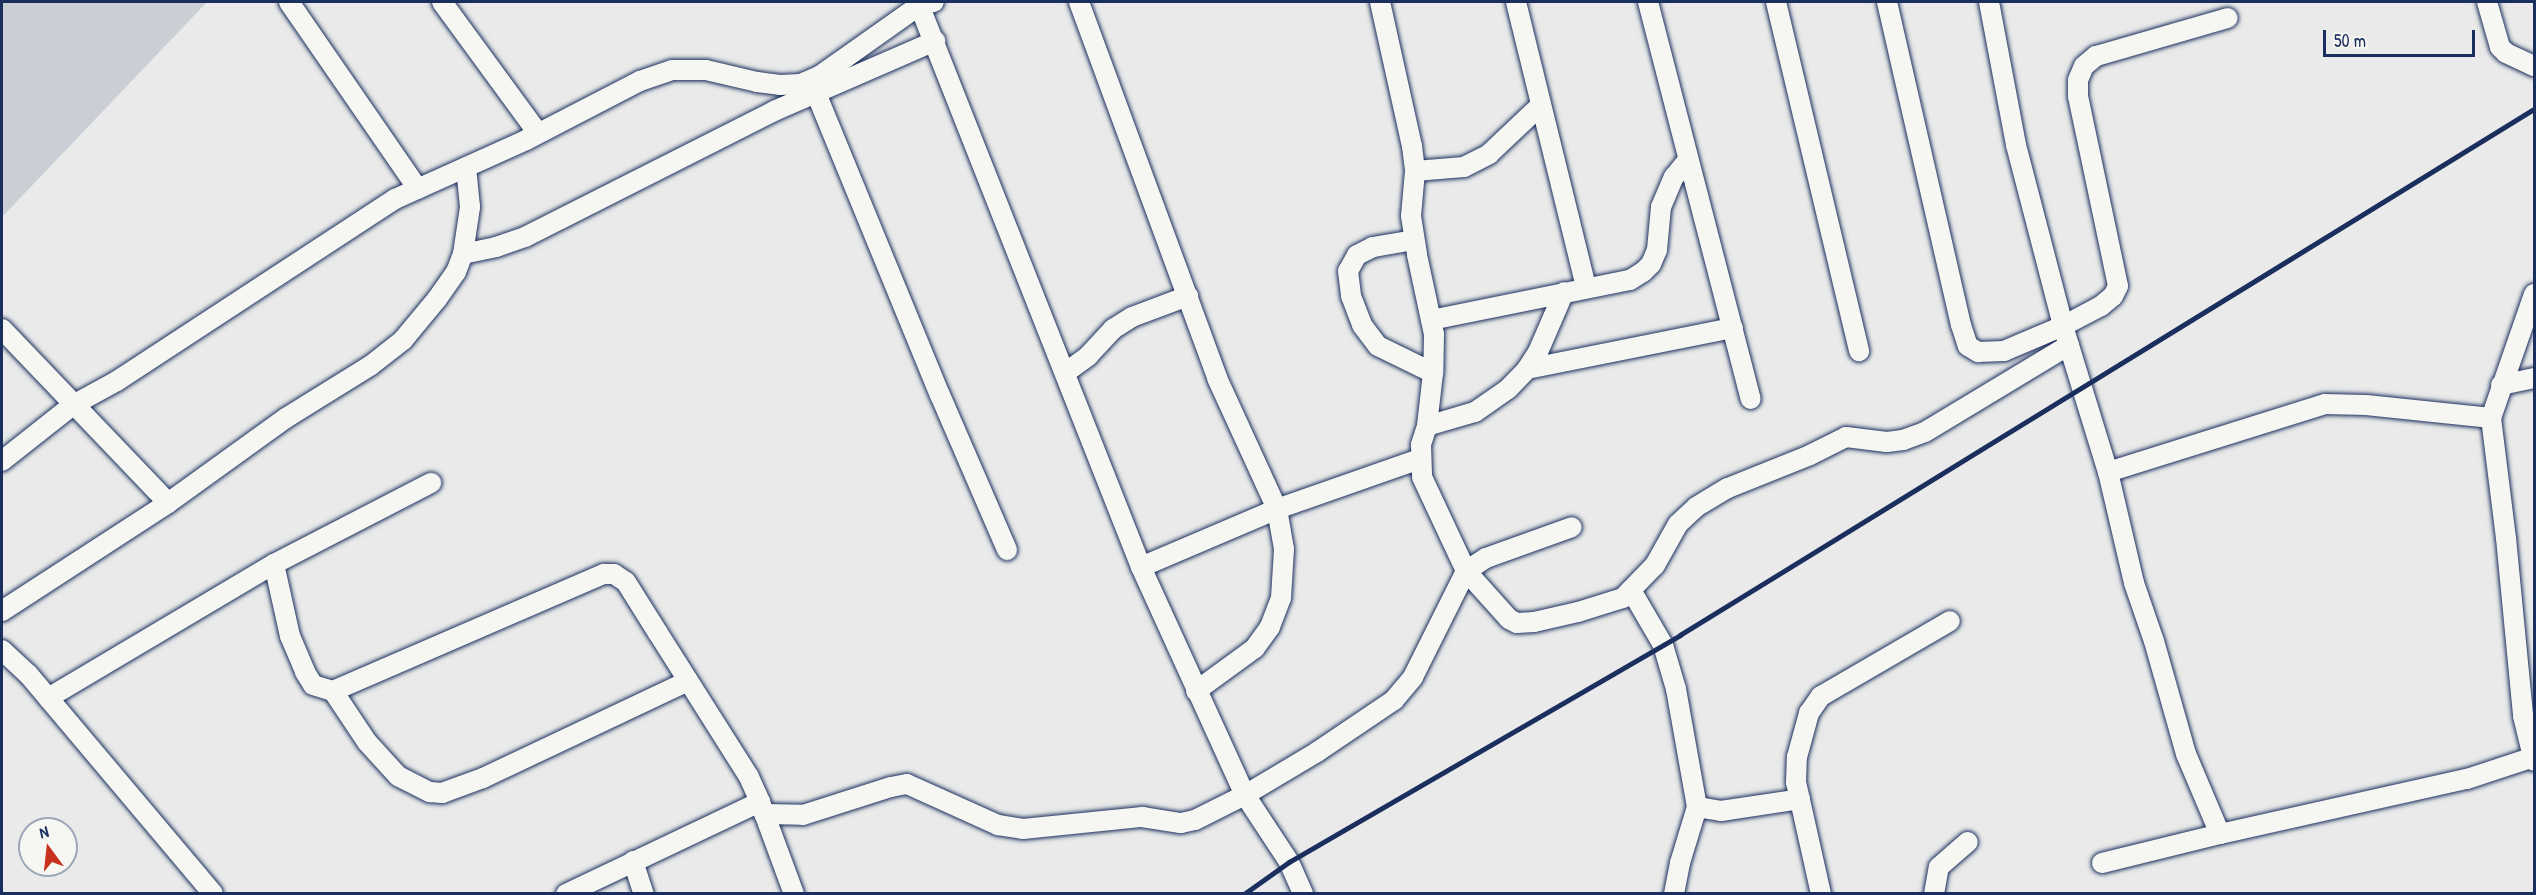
<!DOCTYPE html>
<html>
<head>
<meta charset="utf-8">
<style>
  body { margin:0 }
  #map { position:relative; width:2536px; height:895px; overflow:hidden; background:#e9eae9; font-family:"Patrick Hand",sans-serif }
  div>[style] { position:absolute }
  .green>* { inset:0; background:#caced5 }
  .roads { filter:drop-shadow(0 0 2px #1b2f5e) drop-shadow(0 0 2px #1b2f5e) }
  .minor>* { height:20px; margin:-10px; padding:0 10px; transform-origin:10px; border-radius:10px; background:#f6f6f2 }
  .rail>* { height:4.5px; margin:-2.25px; padding:0 2.25px; transform-origin:2.25px; border-radius:2.25px; background:#1b2f5e }
  span { translate:-50% -50%; white-space:nowrap; text-align:center; line-height:1.15; -webkit-text-stroke:5px #f6f6f2; paint-order:stroke }
  .frame { position:absolute; inset:0; border:3px solid #1b2f5e; pointer-events:none }
  .north { position:absolute; left:18px; top:817px; width:60px; height:60px; box-sizing:border-box; background:#f6f6f2; border:2px solid #9ea6b7; border-radius:50%; rotate:345deg; font-size:16px; font-weight:700; line-height:24px; text-align:center; color:#1b2f5e }
  .north::after { content:''; display:block; margin:auto; width:21px; height:27px; background:#c8321e; clip-path:polygon(50% 0,100% 100%,50% 72%,0 100%) }
  .scale { position:absolute; left:2323px; top:30px; width:152px; height:27px; box-sizing:border-box; border:3px solid #1b2f5e; border-top:0; padding-left:8px; font-size:18px; line-height:21px; white-space:nowrap; color:#1b2f5e; -webkit-text-stroke:4px #f6f6f2; paint-order:stroke }
</style>
</head>
<body>
<div id="map">
  <div class="green">
    <i style="clip-path:polygon(2px 2px,207px 2px,2px 217px)"></i>
  </div>
  <div class="roads">
    <div class="minor">
      <i style="left:289px;top:2px;width:227px;rotate:55.4deg"></i>
      <i style="left:442px;top:2px;width:162px;rotate:53.8deg"></i>
      <i style="left:918px;top:2px;width:607px;rotate:68.46deg"></i>
      <i style="left:1141px;top:567px;width:251px;rotate:65.5deg"></i>
      <i style="left:1245px;top:795px;width:80px;rotate:56.7deg"></i>
      <i style="left:1289px;top:862px;width:35px;rotate:66deg"></i>
      <i style="left:1079px;top:2px;width:401px;rotate:69.8deg"></i>
      <i style="left:1217px;top:378px;width:144px;rotate:65.4deg"></i>
      <i style="left:1277px;top:509px;width:41px;rotate:80.1deg"></i>
      <i style="left:1284px;top:549px;width:49px;rotate:93.5deg"></i>
      <i style="left:1281px;top:598px;width:31px;rotate:111deg"></i>
      <i style="left:1270px;top:627px;width:26px;rotate:126deg"></i>
      <i style="left:1255px;top:648px;width:73px;rotate:143.9deg"></i>
      <i style="left:1380px;top:2px;width:148px;rotate:77.5deg"></i>
      <i style="left:1412px;top:146px;width:25px;rotate:83deg"></i>
      <i style="left:1415px;top:171px;width:45px;rotate:95.1deg"></i>
      <i style="left:1411px;top:216px;width:39px;rotate:81deg"></i>
      <i style="left:1417px;top:255px;width:81px;rotate:77.9deg"></i>
      <i style="left:1434px;top:334px;width:39px;rotate:91deg"></i>
      <i style="left:1433px;top:373px;width:53px;rotate:96.5deg"></i>
      <i style="left:1427px;top:426px;width:20px;rotate:108deg"></i>
      <i style="left:1421px;top:445px;width:32px;rotate:88deg"></i>
      <i style="left:1422px;top:477px;width:104px;rotate:64.9deg"></i>
      <i style="left:1466px;top:571px;width:64px;rotate:48.1deg"></i>
      <i style="left:1509px;top:619px;width:9px;rotate:27deg"></i>
      <i style="left:1517px;top:623px;width:17px;rotate:-3deg"></i>
      <i style="left:1534px;top:622px;width:45px;rotate:-12.8deg"></i>
      <i style="left:1578px;top:612px;width:47px;rotate:-17.3deg"></i>
      <i style="left:1623px;top:598px;width:46px;rotate:-45.9deg"></i>
      <i style="left:1655px;top:565px;width:47px;rotate:-60.7deg"></i>
      <i style="left:1678px;top:524px;width:25px;rotate:-43deg"></i>
      <i style="left:1696px;top:507px;width:37px;rotate:-31deg"></i>
      <i style="left:1728px;top:488px;width:88px;rotate:-21.9deg"></i>
      <i style="left:1810px;top:455px;width:40px;rotate:-26.6deg"></i>
      <i style="left:1846px;top:437px;width:41px;rotate:7deg"></i>
      <i style="left:1887px;top:442px;width:16px;rotate:-7deg"></i>
      <i style="left:1903px;top:440px;width:23px;rotate:-20deg"></i>
      <i style="left:1925px;top:432px;width:168px;rotate:-31.1deg"></i>
      <i style="left:1516px;top:2px;width:294px;rotate:76.2deg"></i>
      <i style="left:1648px;top:2px;width:410px;rotate:75.5deg"></i>
      <i style="left:1776px;top:2px;width:359px;rotate:76.6deg"></i>
      <i style="left:1887px;top:2px;width:331px;rotate:77.1deg"></i>
      <i style="left:1961px;top:325px;width:22px;rotate:72deg"></i>
      <i style="left:1968px;top:346px;width:12px;rotate:31deg"></i>
      <i style="left:1978px;top:352px;width:26px;rotate:-2deg"></i>
      <i style="left:2004px;top:351px;width:64px;rotate:-23deg"></i>
      <i style="left:2063px;top:326px;width:43px;rotate:-27.8deg"></i>
      <i style="left:2101px;top:306px;width:16px;rotate:-40deg"></i>
      <i style="left:2113px;top:296px;width:11px;rotate:-63deg"></i>
      <i style="left:2118px;top:286px;width:194px;rotate:-101.9deg"></i>
      <i style="left:2078px;top:96px;width:16px;rotate:-90deg"></i>
      <i style="left:2078px;top:80px;width:15px;rotate:-67deg"></i>
      <i style="left:2084px;top:66px;width:16px;rotate:-40deg"></i>
      <i style="left:2096px;top:56px;width:137px;rotate:-16.1deg"></i>
      <i style="left:1989px;top:2px;width:146px;rotate:79.3deg"></i>
      <i style="left:2016px;top:145px;width:187px;rotate:75.4deg"></i>
      <i style="left:2063px;top:326px;width:153px;rotate:72.9deg"></i>
      <i style="left:2108px;top:472px;width:114px;rotate:76.8deg"></i>
      <i style="left:2134px;top:583px;width:61px;rotate:71deg"></i>
      <i style="left:2154px;top:641px;width:117px;rotate:74.2deg"></i>
      <i style="left:2186px;top:754px;width:87px;rotate:67deg"></i>
      <i style="left:2487px;top:2px;width:47px;rotate:73.9deg"></i>
      <i style="left:2500px;top:47px;width:8px;rotate:45deg"></i>
      <i style="left:2506px;top:53px;width:31px;rotate:25deg"></i>
      <i style="left:816px;top:93px;width:326px;rotate:67.7deg"></i>
      <i style="left:940px;top:395px;width:169px;rotate:66.6deg"></i>
      <i style="left:1415px;top:171px;width:49px;rotate:-4.7deg"></i>
      <i style="left:1464px;top:167px;width:28px;rotate:-27deg"></i>
      <i style="left:1489px;top:154px;width:71px;rotate:-43.3deg"></i>
      <i style="left:1414px;top:240px;width:42px;rotate:170.3deg"></i>
      <i style="left:1373px;top:247px;width:18px;rotate:153deg"></i>
      <i style="left:1357px;top:255px;width:18px;rotate:119deg"></i>
      <i style="left:1348px;top:271px;width:25px;rotate:83deg"></i>
      <i style="left:1351px;top:296px;width:31px;rotate:69deg"></i>
      <i style="left:1362px;top:325px;width:26px;rotate:53deg"></i>
      <i style="left:1378px;top:346px;width:61px;rotate:26.1deg"></i>
      <i style="left:463px;top:254px;width:34px;rotate:-12deg"></i>
      <i style="left:496px;top:247px;width:31px;rotate:-19deg"></i>
      <i style="left:525px;top:237px;width:279px;rotate:-26.8deg"></i>
      <i style="left:774px;top:111px;width:176px;rotate:-23.5deg"></i>
      <i style="left:2534px;top:294px;width:131px;rotate:109.1deg"></i>
      <i style="left:2491px;top:418px;width:121px;rotate:82.9deg"></i>
      <i style="left:2506px;top:538px;width:179px;rotate:84.5deg"></i>
      <i style="left:2523px;top:716px;width:46px;rotate:76.3deg"></i>
      <i style="left:1431px;top:320px;width:203px;rotate:-11.4deg"></i>
      <i style="left:1630px;top:280px;width:15px;rotate:-32deg"></i>
      <i style="left:1643px;top:272px;width:11px;rotate:-45deg"></i>
      <i style="left:1651px;top:264px;width:15px;rotate:-67deg"></i>
      <i style="left:1657px;top:250px;width:43px;rotate:-84.7deg"></i>
      <i style="left:1661px;top:207px;width:33px;rotate:-67deg"></i>
      <i style="left:1674px;top:177px;width:21px;rotate:-51deg"></i>
      <i style="left:2px;top:329px;width:240px;rotate:46.3deg"></i>
      <i style="left:1527px;top:369px;width:210px;rotate:-11.3deg"></i>
      <i style="left:1065px;top:373px;width:29px;rotate:-36deg"></i>
      <i style="left:1088px;top:356px;width:37px;rotate:-47deg"></i>
      <i style="left:1113px;top:329px;width:22px;rotate:-32deg"></i>
      <i style="left:1132px;top:317px;width:60px;rotate:-20.6deg"></i>
      <i style="left:2501px;top:385px;width:34px;rotate:-12deg"></i>
      <i style="left:1427px;top:426px;width:50px;rotate:-16.3deg"></i>
      <i style="left:1475px;top:412px;width:40px;rotate:-34.9deg"></i>
      <i style="left:1508px;top:389px;width:28px;rotate:-46deg"></i>
      <i style="left:1527px;top:369px;width:20px;rotate:-57deg"></i>
      <i style="left:1538px;top:352px;width:65px;rotate:-66.6deg"></i>
      <i style="left:2px;top:461px;width:90px;rotate:-38.3deg"></i>
      <i style="left:73px;top:405px;width:50px;rotate:-28.6deg"></i>
      <i style="left:117px;top:381px;width:332px;rotate:-33.2deg"></i>
      <i style="left:395px;top:199px;width:144px;rotate:-24.2deg"></i>
      <i style="left:526px;top:140px;width:128px;rotate:-27.4deg"></i>
      <i style="left:640px;top:81px;width:34px;rotate:-19deg"></i>
      <i style="left:672px;top:70px;width:34px"></i>
      <i style="left:706px;top:70px;width:52px;rotate:13.2deg"></i>
      <i style="left:757px;top:82px;width:23px;rotate:7deg"></i>
      <i style="left:780px;top:85px;width:21px;rotate:-3deg"></i>
      <i style="left:801px;top:84px;width:22px;rotate:-24deg"></i>
      <i style="left:821px;top:75px;width:121px;rotate:-35.3deg"></i>
      <i style="left:920px;top:5px;width:14px;rotate:-12deg"></i>
      <i style="left:2108px;top:472px;width:227px;rotate:-17.4deg"></i>
      <i style="left:2325px;top:404px;width:41px;rotate:1.4deg"></i>
      <i style="left:2366px;top:405px;width:126px;rotate:5.9deg"></i>
      <i style="left:274px;top:564px;width:74px;rotate:77.5deg"></i>
      <i style="left:290px;top:636px;width:39px;rotate:67deg"></i>
      <i style="left:305px;top:672px;width:15px;rotate:58deg"></i>
      <i style="left:313px;top:685px;width:21px;rotate:17deg"></i>
      <i style="left:333px;top:691px;width:295px;rotate:-23.4deg"></i>
      <i style="left:604px;top:574px;width:10px"></i>
      <i style="left:614px;top:574px;width:14px;rotate:34deg"></i>
      <i style="left:626px;top:582px;width:60px;rotate:57.9deg"></i>
      <i style="left:658px;top:633px;width:170px;rotate:57.7deg"></i>
      <i style="left:749px;top:777px;width:27px;rotate:66deg"></i>
      <i style="left:1141px;top:567px;width:148px;rotate:-23.1deg"></i>
      <i style="left:1277px;top:509px;width:151px;rotate:-19.3deg"></i>
      <i style="left:1631px;top:590px;width:64px;rotate:59.8deg"></i>
      <i style="left:1663px;top:645px;width:46px;rotate:73.5deg"></i>
      <i style="left:1676px;top:689px;width:120px;rotate:79.9deg"></i>
      <i style="left:1697px;top:807px;width:59px;rotate:106.9deg"></i>
      <i style="left:1680px;top:863px;width:32px;rotate:101deg"></i>
      <i style="left:2px;top:611px;width:198px;rotate:-33deg"></i>
      <i style="left:168px;top:503px;width:145px;rotate:-35.8deg"></i>
      <i style="left:286px;top:418px;width:99px;rotate:-31.8deg"></i>
      <i style="left:370px;top:366px;width:42px;rotate:-38.2deg"></i>
      <i style="left:403px;top:340px;width:53px;rotate:-50.3deg"></i>
      <i style="left:437px;top:299px;width:33px;rotate:-55deg"></i>
      <i style="left:456px;top:272px;width:19px;rotate:-69deg"></i>
      <i style="left:463px;top:254px;width:48px;rotate:-81.5deg"></i>
      <i style="left:470px;top:207px;width:40px;rotate:-95.7deg"></i>
      <i style="left:2px;top:650px;width:35px;rotate:43deg"></i>
      <i style="left:28px;top:674px;width:287px;rotate:49.9deg"></i>
      <i style="left:333px;top:691px;width:61px;rotate:56.3deg"></i>
      <i style="left:367px;top:742px;width:46px;rotate:47.6deg"></i>
      <i style="left:398px;top:776px;width:36px;rotate:27deg"></i>
      <i style="left:430px;top:792px;width:12px;rotate:5deg"></i>
      <i style="left:442px;top:793px;width:44px;rotate:-20.1deg"></i>
      <i style="left:483px;top:778px;width:227px;rotate:-25.3deg"></i>
      <i style="left:48px;top:698px;width:263px;rotate:-30.7deg"></i>
      <i style="left:274px;top:564px;width:177px;rotate:-27.3deg"></i>
      <i style="left:1697px;top:807px;width:24px;rotate:9deg"></i>
      <i style="left:1721px;top:811px;width:80px;rotate:-8.6deg"></i>
      <i style="left:764px;top:814px;width:39px;rotate:1deg"></i>
      <i style="left:803px;top:815px;width:92px;rotate:-17.7deg"></i>
      <i style="left:891px;top:787px;width:16px;rotate:-11deg"></i>
      <i style="left:907px;top:784px;width:100px;rotate:24.3deg"></i>
      <i style="left:998px;top:825px;width:25px;rotate:9deg"></i>
      <i style="left:1023px;top:829px;width:120px;rotate:-5.8deg"></i>
      <i style="left:1142px;top:817px;width:39px;rotate:9deg"></i>
      <i style="left:1181px;top:823px;width:14px;rotate:-12deg"></i>
      <i style="left:1195px;top:820px;width:56px;rotate:-26.6deg"></i>
      <i style="left:1245px;top:795px;width:84px;rotate:-30.8deg"></i>
      <i style="left:1317px;top:752px;width:93px;rotate:-34deg"></i>
      <i style="left:1394px;top:700px;width:30px;rotate:-50deg"></i>
      <i style="left:1413px;top:677px;width:119px;rotate:-63.4deg"></i>
      <i style="left:1466px;top:571px;width:24px;rotate:-33deg"></i>
      <i style="left:1486px;top:558px;width:91px;rotate:-19.8deg"></i>
      <i style="left:633px;top:861px;width:35px;rotate:72deg"></i>
      <i style="left:2102px;top:863px;width:122px;rotate:-13.8deg"></i>
      <i style="left:2220px;top:834px;width:253px;rotate:-12.6deg"></i>
      <i style="left:2467px;top:779px;width:71px;rotate:-18.2deg"></i>
      <i style="left:566px;top:894px;width:215px;rotate:-25.4deg"></i>
      <i style="left:760px;top:802px;width:98px;rotate:69.7deg"></i>
      <i style="left:1821px;top:894px;width:115px;rotate:-102.6deg"></i>
      <i style="left:1796px;top:782px;width:25px;rotate:-88deg"></i>
      <i style="left:1797px;top:757px;width:46px;rotate:-74.7deg"></i>
      <i style="left:1809px;top:713px;width:21px;rotate:-55deg"></i>
      <i style="left:1821px;top:696px;width:149px;rotate:-30.2deg"></i>
      <i style="left:1934px;top:894px;width:27px;rotate:-80deg"></i>
      <i style="left:1939px;top:867px;width:38px;rotate:-41deg"></i>
    </div>
  </div>
  <div class="rail">
    <i style="left:1244px;top:894px;width:55px;rotate:-35.4deg"></i>
    <i style="left:1289px;top:862px;width:452px;rotate:-30.1deg"></i>
    <i style="left:1680px;top:635px;width:1003px;rotate:-31.63deg"></i>
  </div>
  <div class="frame"></div>
  <div class="north">N</div>
  <div class="scale">50 m</div>
</div>
</body>
</html>
